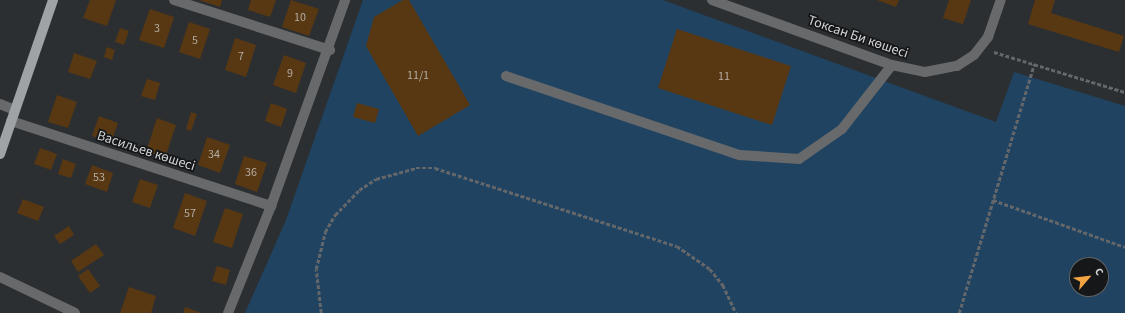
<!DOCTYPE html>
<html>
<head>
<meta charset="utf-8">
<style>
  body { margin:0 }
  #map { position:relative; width:1125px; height:313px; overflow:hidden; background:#2b2f32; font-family:"Source Sans 3",sans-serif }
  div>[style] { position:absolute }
  .green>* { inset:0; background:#204361 }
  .building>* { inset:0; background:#583812 }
  .path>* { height:2.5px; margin-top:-1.25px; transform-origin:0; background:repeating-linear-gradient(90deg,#64676a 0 4px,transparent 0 6px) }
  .minor>* { height:10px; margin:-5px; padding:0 5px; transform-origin:5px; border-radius:5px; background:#67696b }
  .major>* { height:10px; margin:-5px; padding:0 5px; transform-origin:5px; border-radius:5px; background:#9fa3a6 }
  span { translate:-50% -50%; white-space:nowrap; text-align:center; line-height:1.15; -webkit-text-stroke:3.5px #151718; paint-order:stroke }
  .number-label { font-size:12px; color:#b4ada5 }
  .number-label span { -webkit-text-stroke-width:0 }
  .street-label { font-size:14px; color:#d2d4d6 }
  .north { position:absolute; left:1069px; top:257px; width:40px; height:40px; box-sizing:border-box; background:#151718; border:1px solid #616364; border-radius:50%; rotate:62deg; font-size:11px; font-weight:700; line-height:16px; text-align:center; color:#d2d4d6 }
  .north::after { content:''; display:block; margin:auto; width:14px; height:18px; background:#f4a443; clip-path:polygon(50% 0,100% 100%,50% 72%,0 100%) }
</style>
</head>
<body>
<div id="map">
  <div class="green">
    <i style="clip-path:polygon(evenodd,363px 0,663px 0,996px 122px,1014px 72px,1125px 106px,1125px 313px,245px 313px,286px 220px,363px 0,1077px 265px,1101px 265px,1101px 289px,1077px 289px,1077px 265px)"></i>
  </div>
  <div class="building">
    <i style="clip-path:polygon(90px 0,116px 0,107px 26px,83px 18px)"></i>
    <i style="clip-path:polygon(199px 0,222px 0,220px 7px)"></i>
    <i style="clip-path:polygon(251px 0,276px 0,270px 17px,248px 10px)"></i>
    <i style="clip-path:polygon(291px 0,319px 9px,309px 36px,282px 27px)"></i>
    <i style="clip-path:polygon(403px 0,409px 0,470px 105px,418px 136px,366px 46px,374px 17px)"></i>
    <i style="clip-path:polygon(877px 0,899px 0,896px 7px)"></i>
    <i style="clip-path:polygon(949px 0,971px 0,963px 24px,943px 18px)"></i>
    <i style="clip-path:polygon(1035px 0,1055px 0,1051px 13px,1124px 36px,1119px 52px,1028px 24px)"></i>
    <i style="clip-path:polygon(150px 9px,174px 17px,164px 48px,139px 40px)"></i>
    <i style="clip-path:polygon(189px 22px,210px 29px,200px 59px,179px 52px)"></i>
    <i style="clip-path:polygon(120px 28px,129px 31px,124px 45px,115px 42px)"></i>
    <i style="clip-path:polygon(677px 29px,791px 66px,772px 125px,658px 88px)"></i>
    <i style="clip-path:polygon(235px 38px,256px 45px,246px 77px,225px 70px)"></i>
    <i style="clip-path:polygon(107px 47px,115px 50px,112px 60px,104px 57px)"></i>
    <i style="clip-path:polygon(74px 53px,97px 61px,90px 79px,68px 72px)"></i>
    <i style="clip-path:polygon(284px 55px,306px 63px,296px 93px,273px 85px)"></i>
    <i style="clip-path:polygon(147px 79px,160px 83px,155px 100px,141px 96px)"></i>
    <i style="clip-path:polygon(57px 95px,77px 102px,68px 128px,48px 122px)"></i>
    <i style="clip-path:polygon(271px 103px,287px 109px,281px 127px,265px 121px)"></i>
    <i style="clip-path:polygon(357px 103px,379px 109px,375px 123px,353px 117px)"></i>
    <i style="clip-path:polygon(191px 112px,197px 114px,191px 131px,186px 129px)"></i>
    <i style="clip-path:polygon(99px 116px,118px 123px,111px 143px,92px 136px)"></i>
    <i style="clip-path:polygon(157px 118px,176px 125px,165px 158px,146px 152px)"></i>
    <i style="clip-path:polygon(207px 137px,230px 145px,220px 173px,198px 165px)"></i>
    <i style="clip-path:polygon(40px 148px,57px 154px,51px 170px,34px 164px)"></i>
    <i style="clip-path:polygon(244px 156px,267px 163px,257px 192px,235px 184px)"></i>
    <i style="clip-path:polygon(63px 159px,76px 164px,71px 178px,58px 174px)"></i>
    <i style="clip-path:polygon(92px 165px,113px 173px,107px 192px,85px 184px)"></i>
    <i style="clip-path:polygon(140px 179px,158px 185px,150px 208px,132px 202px)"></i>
    <i style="clip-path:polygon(185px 193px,207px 201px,195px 236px,173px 228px)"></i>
    <i style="clip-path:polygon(23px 199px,44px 207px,38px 221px,17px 213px)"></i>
    <i style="clip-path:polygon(225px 208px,243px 214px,232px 248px,213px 242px)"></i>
    <i style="clip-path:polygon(69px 226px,74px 235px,60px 244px,54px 236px)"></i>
    <i style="clip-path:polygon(96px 244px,104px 255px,78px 272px,71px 261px)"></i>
    <i style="clip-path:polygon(217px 266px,230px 270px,226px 285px,212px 281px)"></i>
    <i style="clip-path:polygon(88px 269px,100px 286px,90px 293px,78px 276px)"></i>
    <i style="clip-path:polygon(129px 287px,156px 296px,151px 313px,120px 313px)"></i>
    <i style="clip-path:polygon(185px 307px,201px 313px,183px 313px)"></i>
  </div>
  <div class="path">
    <i style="left:994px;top:52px;width:137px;rotate:17deg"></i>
    <i style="left:993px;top:200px;width:140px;rotate:19.6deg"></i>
    <i style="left:321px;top:313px;width:44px;rotate:-96.5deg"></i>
    <i style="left:316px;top:269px;width:38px;rotate:-76deg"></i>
    <i style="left:325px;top:232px;width:20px;rotate:-60deg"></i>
    <i style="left:335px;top:215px;width:35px;rotate:-46deg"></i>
    <i style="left:359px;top:190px;width:20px;rotate:-33deg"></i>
    <i style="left:376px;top:179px;width:41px;rotate:-15.4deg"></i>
    <i style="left:416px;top:168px;width:19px"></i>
    <i style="left:435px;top:168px;width:254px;rotate:17.9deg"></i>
    <i style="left:677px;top:246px;width:40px;rotate:34.9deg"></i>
    <i style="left:710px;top:269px;width:21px;rotate:51deg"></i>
    <i style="left:723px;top:285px;width:31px;rotate:65deg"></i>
    <i style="left:959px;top:313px;width:260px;rotate:-73.2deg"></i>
  </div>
  <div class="minor">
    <i style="left:174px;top:0;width:164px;rotate:17.8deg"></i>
    <i style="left:712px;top:0;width:191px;rotate:19.9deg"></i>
    <i style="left:892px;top:65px;width:34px;rotate:12deg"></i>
    <i style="left:925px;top:72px;width:33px;rotate:-11deg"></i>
    <i style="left:957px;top:66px;width:20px;rotate:-33deg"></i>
    <i style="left:974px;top:55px;width:23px;rotate:-52deg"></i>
    <i style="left:988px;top:37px;width:39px;rotate:-71deg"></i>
    <i style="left:506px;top:76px;width:247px;rotate:18.7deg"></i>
    <i style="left:740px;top:155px;width:59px;rotate:3.9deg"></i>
    <i style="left:799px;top:159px;width:52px;rotate:-34.9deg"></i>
    <i style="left:842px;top:129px;width:81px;rotate:-52deg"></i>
    <i style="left:0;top:104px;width:16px;rotate:22deg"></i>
    <i style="left:11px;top:121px;width:274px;rotate:18.1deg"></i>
    <i style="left:0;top:277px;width:83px;rotate:25.6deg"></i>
    <i style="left:228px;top:313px;width:115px;rotate:-68.1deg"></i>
    <i style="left:271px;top:206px;width:219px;rotate:-70.2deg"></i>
  </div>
  <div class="major">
    <i style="left:0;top:154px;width:163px;rotate:-71deg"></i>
  </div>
  <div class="number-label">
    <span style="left:300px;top:18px">10</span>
    <span style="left:157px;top:29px">3</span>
    <span style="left:195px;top:41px">5</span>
    <span style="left:241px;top:57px">7</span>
    <span style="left:290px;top:74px">9</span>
    <span style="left:418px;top:76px">11/1</span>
    <span style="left:724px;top:77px">11</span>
    <span style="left:214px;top:155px">34</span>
    <span style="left:251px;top:173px">36</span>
    <span style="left:99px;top:178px">53</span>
    <span style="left:190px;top:214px">57</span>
  </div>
  <div class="street-label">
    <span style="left:858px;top:37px;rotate:19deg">Токсан Би көшесі</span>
    <span style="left:146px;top:151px;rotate:18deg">Васильев көшесі</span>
  </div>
  <div class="north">С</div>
</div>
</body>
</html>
